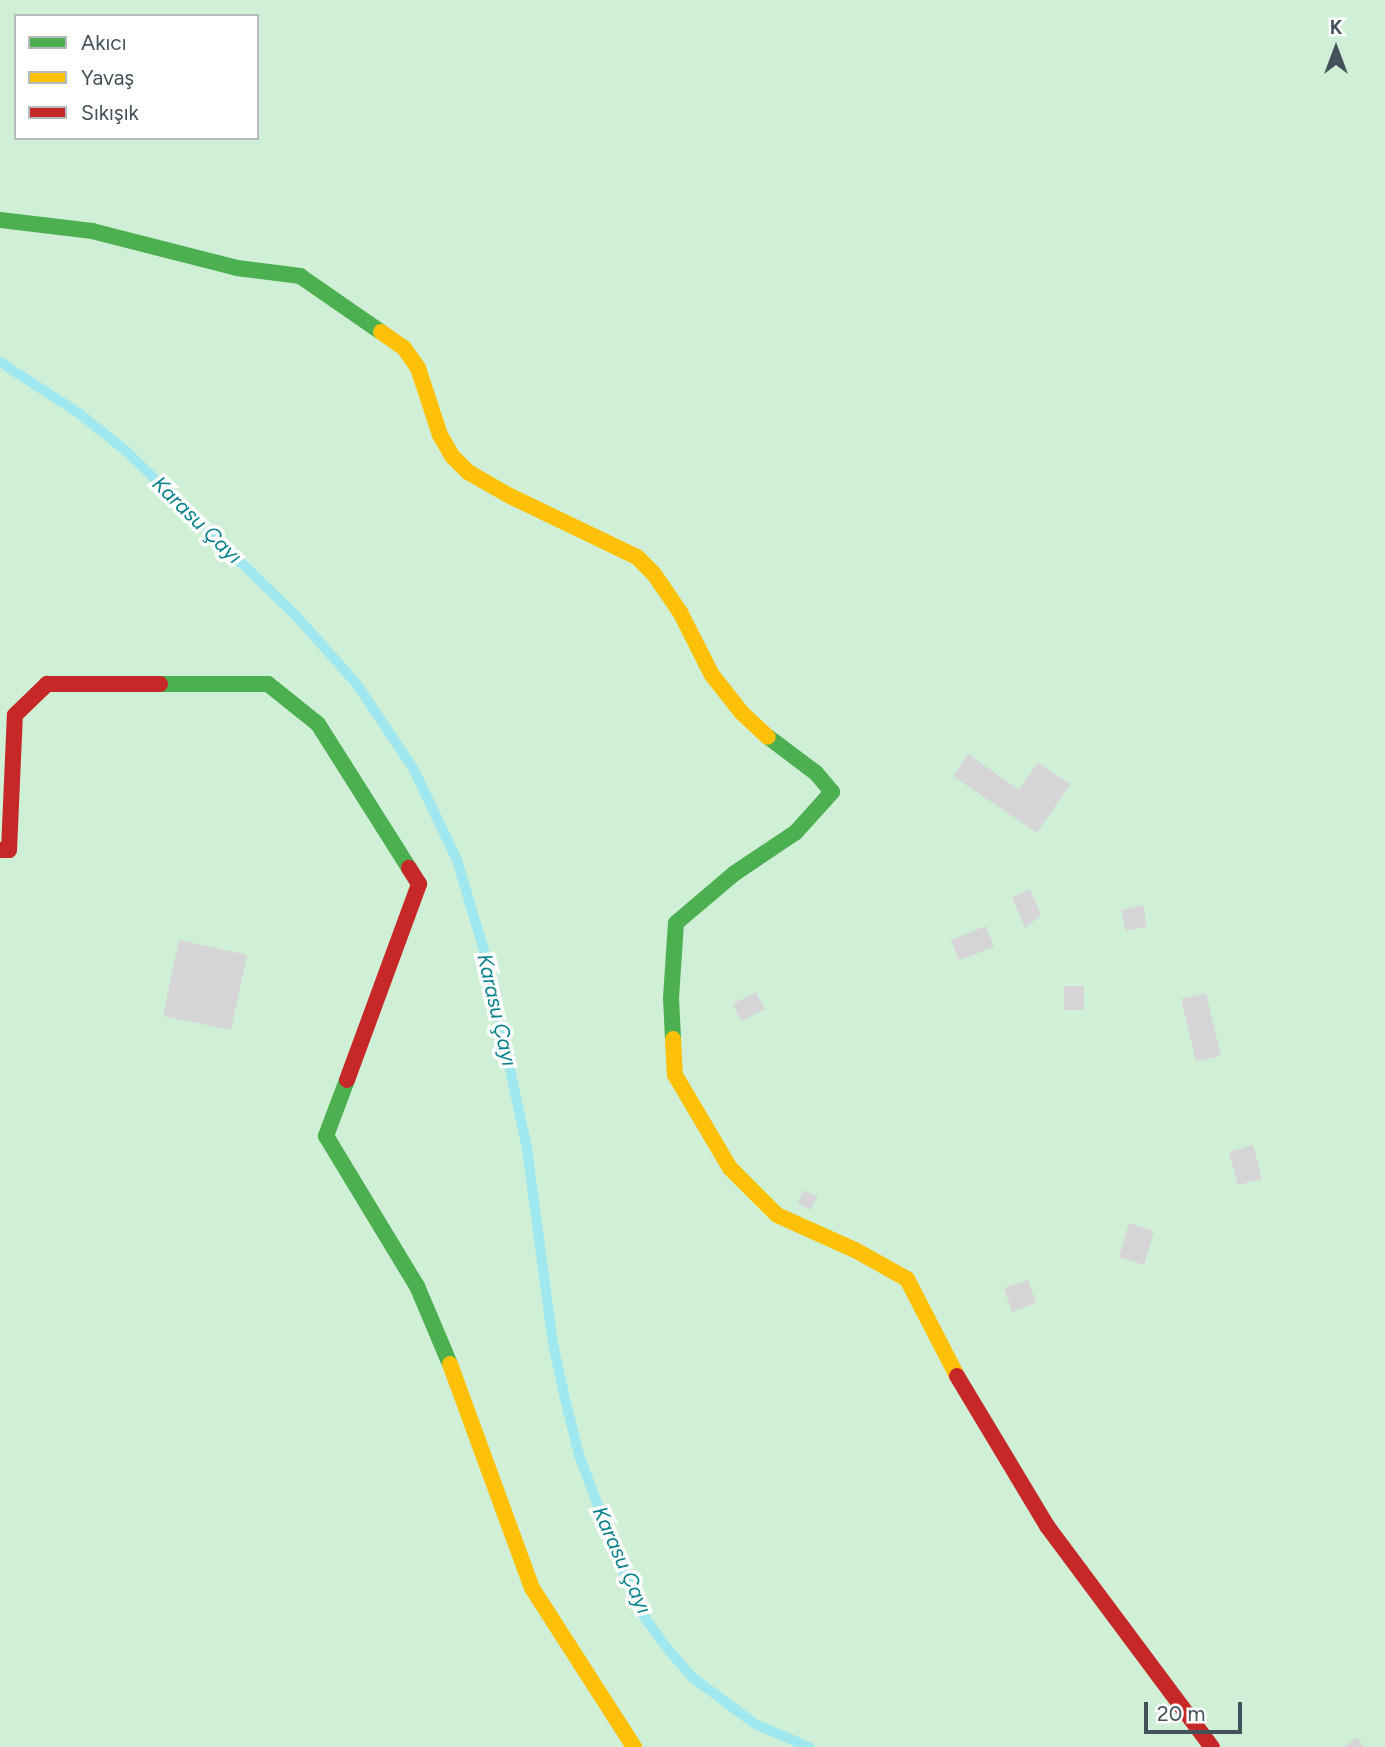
<!DOCTYPE html>
<html>
<head>
<meta charset="utf-8">
<style>
  body { margin:0 }
  #map { position:relative; width:1385px; height:1747px; overflow:hidden; background:#eeecec; font-family:Figtree,sans-serif }
  div>[style] { position:absolute }
  .green>* { inset:0; background:#cfefd6 }
  .stream>* { height:10px; margin:-5px; padding:0 5px; transform-origin:5px; border-radius:5px; background:#a0e8ef }
  .building>* { inset:0; background:#d5d5d7 }
  .fast>* { height:16px; margin:-8px; padding:0 8px; transform-origin:8px; border-radius:8px; background:#4caf50 }
  .slow>* { height:16px; margin:-8px; padding:0 8px; transform-origin:8px; border-radius:8px; background:#ffc107 }
  .jam>* { height:16px; margin:-8px; padding:0 8px; transform-origin:8px; border-radius:8px; background:#c62828 }
  span { translate:-50% -50%; white-space:nowrap; text-align:center; line-height:1.15; -webkit-text-stroke:7px #fff; paint-order:stroke }
  .water-label { font-size:21px; color:#07828d; font-style:italic }
  .legend { position:absolute; left:14px; top:14px; width:245px; height:126px; box-sizing:border-box; background:#fff; border:2px solid #b4babd; margin:0; padding:9px 12px; list-style:none; font-size:21px; color:#43525a }
  .legend li { display:flex; align-items:center; gap:14px; height:35px }
  .legend b { width:35px; border:2px solid #b4babd }
  .north { position:absolute; left:1301px; top:14px; width:70px; height:70px; -webkit-text-stroke:5px #fff; paint-order:stroke; rotate:0deg; font-size:19px; font-weight:700; line-height:28px; text-align:center; color:#43525a }
  .north::after { content:''; display:block; margin:auto; width:24px; height:32px; background:#43525a; clip-path:polygon(50% 0,100% 100%,50% 72%,0 100%) }
  .scale { position:absolute; left:1144px; top:1702px; width:98px; height:32px; box-sizing:border-box; border:4px solid #43525a; border-top:0; padding-left:9px; font-size:21px; line-height:24px; white-space:nowrap; color:#43525a; -webkit-text-stroke:5px #fff; paint-order:stroke }
</style>
</head>
<body>
<div id="map">
  <div class="green">
    <i style="clip-path:polygon(evenodd,0 0,1385px 0,1385px 1747px,0 1747px,0 0,16px 16px,257px 16px,257px 138px,16px 138px,16px 16px)"></i>
  </div>
  <div class="stream">
    <i style="left:0;top:362px;width:95px;rotate:33deg"></i>
    <i style="left:80px;top:414px;width:59px;rotate:38.8deg"></i>
    <i style="left:126px;top:451px;width:238px;rotate:44.1deg"></i>
    <i style="left:297px;top:617px;width:89px;rotate:48.2deg"></i>
    <i style="left:356px;top:683px;width:102px;rotate:56.2deg"></i>
    <i style="left:413px;top:768px;width:102px;rotate:64.4deg"></i>
    <i style="left:457px;top:860px;width:101px;rotate:73.4deg"></i>
    <i style="left:486px;top:957px;width:196px;rotate:77.9deg"></i>
    <i style="left:527px;top:1149px;width:196px;rotate:82.4deg"></i>
    <i style="left:553px;top:1343px;width:57px;rotate:77.9deg"></i>
    <i style="left:565px;top:1399px;width:58px;rotate:76deg"></i>
    <i style="left:579px;top:1455px;width:114px;rotate:69.5deg"></i>
    <i style="left:619px;top:1562px;width:58px;rotate:65.6deg"></i>
    <i style="left:643px;top:1615px;width:39px;rotate:54deg"></i>
    <i style="left:666px;top:1647px;width:40px;rotate:49deg"></i>
    <i style="left:692px;top:1677px;width:79px;rotate:36.7deg"></i>
    <i style="left:755px;top:1724px;width:59px;rotate:23.1deg"></i>
  </div>
  <div class="building">
    <i style="clip-path:polygon(968px 754px,1019px 790px,1038px 762px,1070px 784px,1037px 833px,953px 776px)"></i>
    <i style="clip-path:polygon(1030px 889px,1041px 915px,1025px 928px,1012px 897px)"></i>
    <i style="clip-path:polygon(1143px 905px,1147px 926px,1126px 931px,1121px 910px)"></i>
    <i style="clip-path:polygon(986px 926px,994px 947px,959px 960px,951px 940px)"></i>
    <i style="clip-path:polygon(179px 940px,247px 955px,231px 1030px,163px 1016px)"></i>
    <i style="clip-path:polygon(1064px 986px,1084px 986px,1084px 1010px,1064px 1010px)"></i>
    <i style="clip-path:polygon(756px 992px,765px 1009px,741px 1021px,733px 1004px)"></i>
    <i style="clip-path:polygon(1206px 993px,1221px 1056px,1196px 1061px,1181px 999px)"></i>
    <i style="clip-path:polygon(1253px 1145px,1262px 1179px,1238px 1185px,1229px 1152px)"></i>
    <i style="clip-path:polygon(804px 1190px,818px 1197px,810px 1210px,797px 1203px)"></i>
    <i style="clip-path:polygon(1129px 1223px,1154px 1231px,1144px 1265px,1119px 1257px)"></i>
    <i style="clip-path:polygon(1028px 1280px,1036px 1303px,1012px 1312px,1004px 1288px)"></i>
    <i style="clip-path:polygon(1357px 1737px,1364px 1747px,1344px 1747px)"></i>
  </div>
  <div class="fast">
    <i style="left:0;top:220px;width:93px;rotate:6.8deg"></i>
    <i style="left:92px;top:231px;width:150px;rotate:14.3deg"></i>
    <i style="left:237px;top:268px;width:64px;rotate:7.2deg"></i>
    <i style="left:300px;top:276px;width:98px;rotate:34.7deg"></i>
    <i style="left:160px;top:684px;width:108px"></i>
    <i style="left:268px;top:684px;width:64px;rotate:38.7deg"></i>
    <i style="left:318px;top:724px;width:170px;rotate:57.7deg"></i>
    <i style="left:673px;top:1039px;width:41px;rotate:-92.8deg"></i>
    <i style="left:671px;top:998px;width:75px;rotate:-86.2deg"></i>
    <i style="left:676px;top:923px;width:77px;rotate:-40.3deg"></i>
    <i style="left:735px;top:873px;width:73px;rotate:-33.9deg"></i>
    <i style="left:796px;top:832px;width:54px;rotate:-48deg"></i>
    <i style="left:832px;top:792px;width:25px;rotate:-130deg"></i>
    <i style="left:816px;top:773px;width:60px;rotate:-143.1deg"></i>
    <i style="left:347px;top:1080px;width:60px;rotate:110.6deg"></i>
    <i style="left:326px;top:1136px;width:175px;rotate:58.8deg"></i>
    <i style="left:417px;top:1286px;width:85px;rotate:67.1deg"></i>
  </div>
  <div class="slow">
    <i style="left:381px;top:332px;width:28px;rotate:35deg"></i>
    <i style="left:404px;top:348px;width:24px;rotate:55deg"></i>
    <i style="left:418px;top:368px;width:71px;rotate:71.8deg"></i>
    <i style="left:440px;top:435px;width:24px;rotate:60deg"></i>
    <i style="left:452px;top:456px;width:23px;rotate:45deg"></i>
    <i style="left:468px;top:472px;width:46px;rotate:29.9deg"></i>
    <i style="left:508px;top:495px;width:143px;rotate:25.7deg"></i>
    <i style="left:637px;top:557px;width:24px;rotate:45deg"></i>
    <i style="left:654px;top:574px;width:46px;rotate:55.6deg"></i>
    <i style="left:680px;top:612px;width:71px;rotate:63.1deg"></i>
    <i style="left:712px;top:675px;width:48px;rotate:51.7deg"></i>
    <i style="left:742px;top:713px;width:35px;rotate:43deg"></i>
    <i style="left:673px;top:1039px;width:36px;rotate:87deg"></i>
    <i style="left:675px;top:1075px;width:108px;rotate:59.4deg"></i>
    <i style="left:730px;top:1168px;width:66px;rotate:45deg"></i>
    <i style="left:777px;top:1215px;width:85px;rotate:24.2deg"></i>
    <i style="left:855px;top:1250px;width:60px;rotate:29.1deg"></i>
    <i style="left:907px;top:1279px;width:109px;rotate:62.7deg"></i>
    <i style="left:450px;top:1364px;width:239px;rotate:69.9deg"></i>
    <i style="left:532px;top:1588px;width:189px;rotate:57.3deg"></i>
  </div>
  <div class="jam">
    <i style="left:0;top:850px;width:9px"></i>
    <i style="left:9px;top:850px;width:135px;rotate:-87.5deg"></i>
    <i style="left:15px;top:715px;width:45px;rotate:-44.1deg"></i>
    <i style="left:47px;top:684px;width:113px"></i>
    <i style="left:347px;top:1080px;width:209px;rotate:-69.8deg"></i>
    <i style="left:419px;top:884px;width:19px;rotate:-122deg"></i>
    <i style="left:957px;top:1376px;width:175px;rotate:59deg"></i>
    <i style="left:1047px;top:1526px;width:276px;rotate:53.3deg"></i>
  </div>
  <div class="water-label">
    <span style="left:197px;top:520px;rotate:44deg">Karasu Çayı</span>
    <span style="left:497px;top:1010px;rotate:77deg">Karasu Çayı</span>
    <span style="left:622px;top:1560px;rotate:66deg">Karasu Çayı</span>
  </div>
  <ul class="legend">
  <li><b style="height:9px;background:#4caf50"></b>Akıcı</li>
  <li><b style="height:9px;background:#ffc107"></b>Yavaş</li>
  <li><b style="height:9px;background:#c62828"></b>Sıkışık</li>
  </ul>
  <div class="north">K</div>
  <div class="scale">20 m</div>
</div>
</body>
</html>
